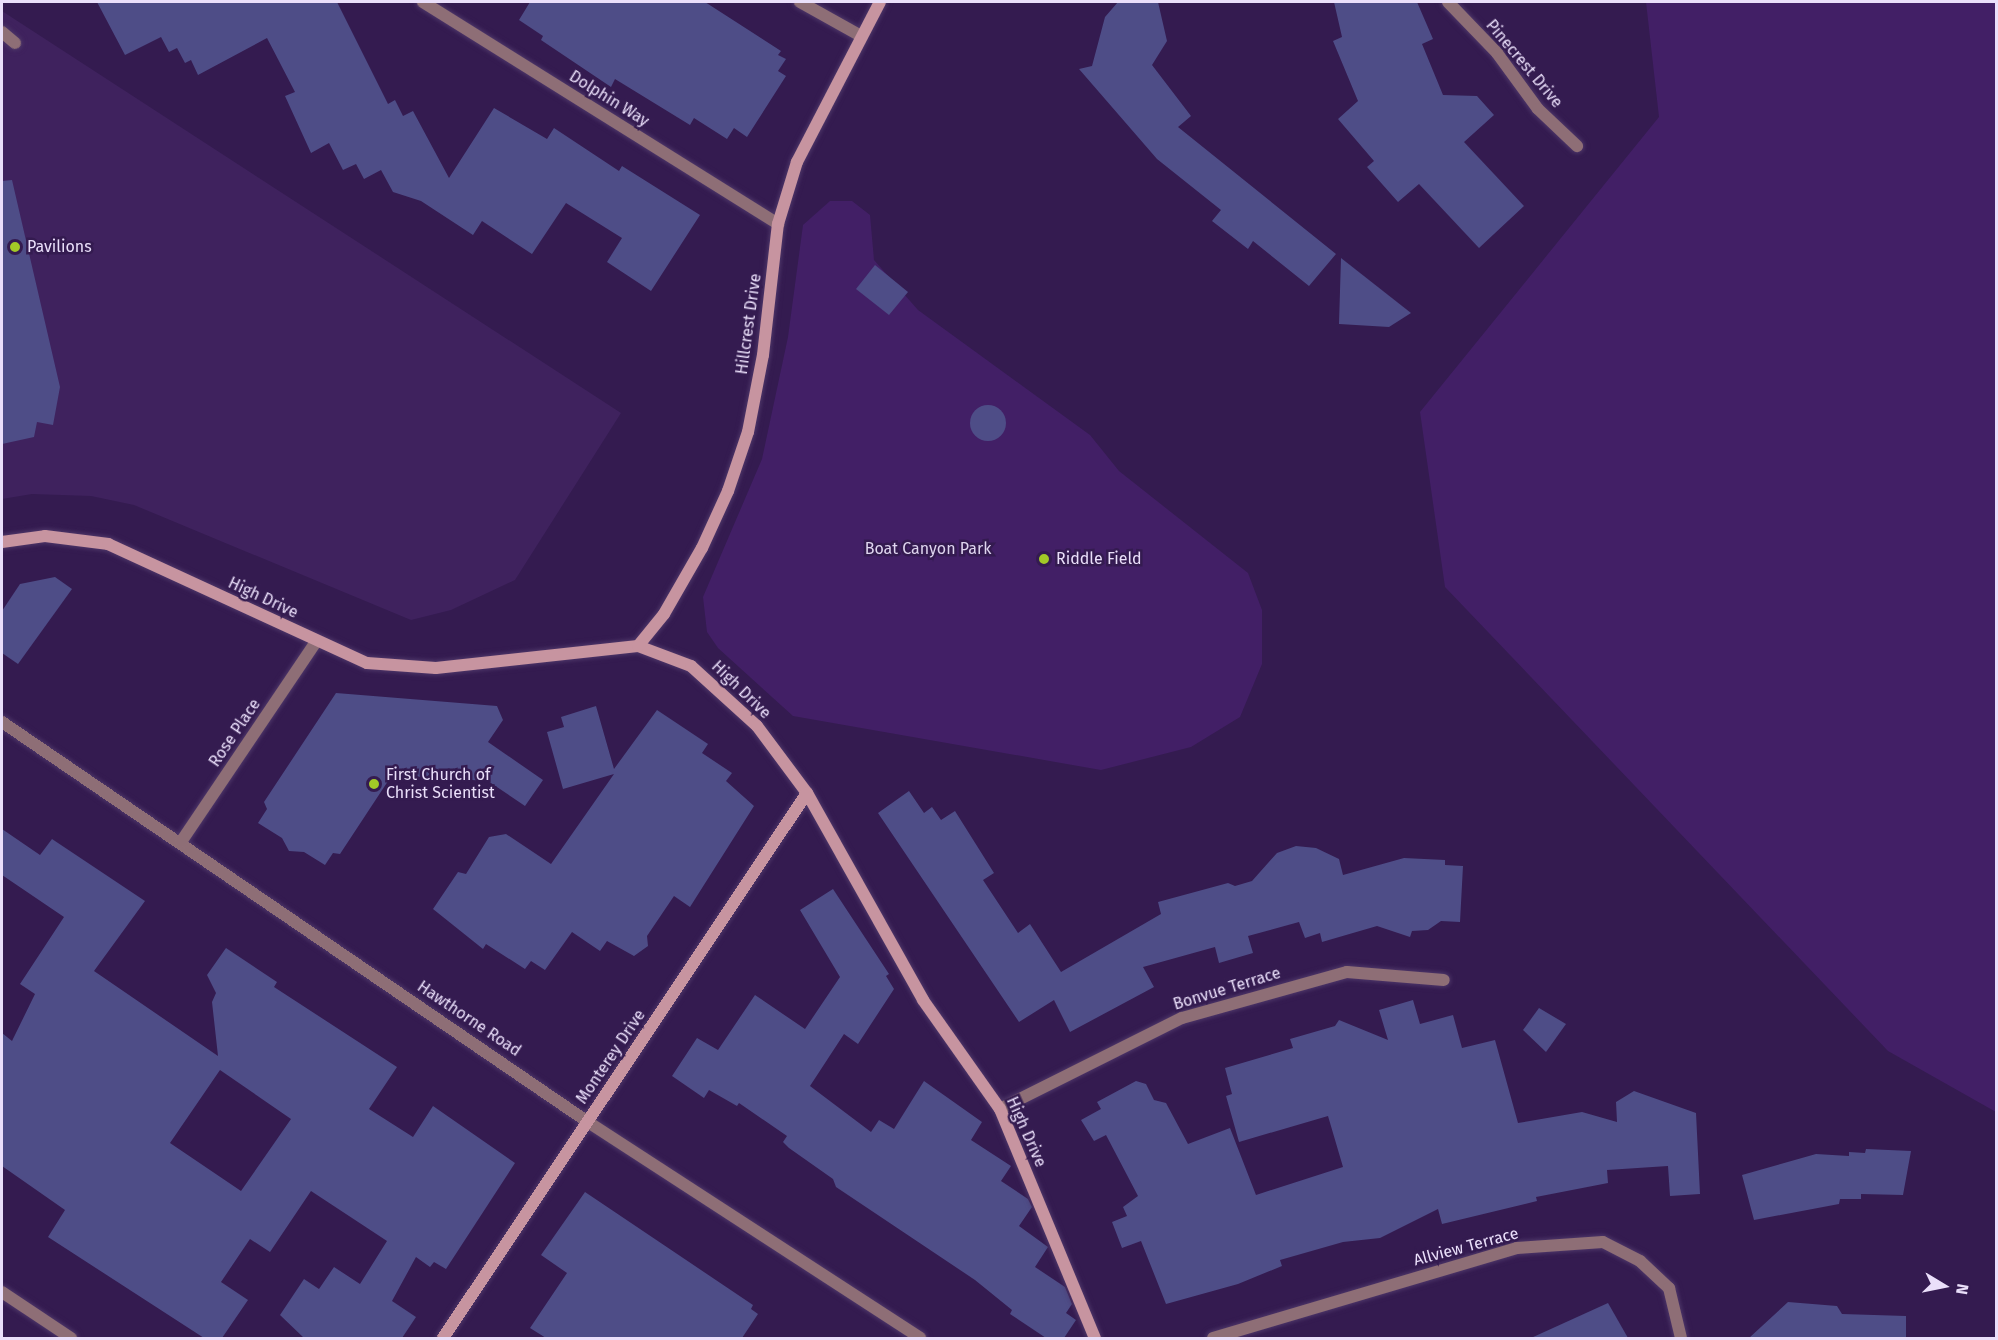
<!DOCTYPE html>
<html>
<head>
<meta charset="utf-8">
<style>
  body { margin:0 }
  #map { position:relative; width:1998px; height:1340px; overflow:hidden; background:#341b50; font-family:"Fira Sans",sans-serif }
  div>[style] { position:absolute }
  .built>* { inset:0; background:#3f225e }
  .green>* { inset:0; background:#421f66 }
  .building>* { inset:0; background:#4e4d87 }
  .round { border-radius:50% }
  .roads { filter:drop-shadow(0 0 2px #4d3668) drop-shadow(0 0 2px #4d3668) }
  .street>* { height:12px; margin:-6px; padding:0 6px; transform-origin:6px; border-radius:6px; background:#8e6e76 }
  .secondary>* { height:12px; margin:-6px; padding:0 6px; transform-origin:6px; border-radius:6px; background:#c794a0 }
  .dots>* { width:16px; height:16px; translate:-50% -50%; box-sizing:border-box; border:3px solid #341b50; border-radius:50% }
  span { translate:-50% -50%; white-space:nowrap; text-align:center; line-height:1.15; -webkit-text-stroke:5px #341b50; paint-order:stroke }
  .street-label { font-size:16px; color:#eadffa }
  .poi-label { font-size:16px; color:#eadffa }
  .left { translate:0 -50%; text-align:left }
  .park-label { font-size:16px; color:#dfd5ef }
  .frame { position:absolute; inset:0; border:3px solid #eadffa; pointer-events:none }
  .north { position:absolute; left:1914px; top:1256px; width:60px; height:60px; -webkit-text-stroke:4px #341b50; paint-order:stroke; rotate:100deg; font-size:16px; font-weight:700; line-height:24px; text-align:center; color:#eadffa }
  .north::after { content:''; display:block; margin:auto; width:21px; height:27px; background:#eadffa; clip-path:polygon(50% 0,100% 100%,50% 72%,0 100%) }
</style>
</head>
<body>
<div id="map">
  <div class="built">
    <i style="clip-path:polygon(2px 11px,621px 413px,515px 580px,451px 610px,411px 620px,134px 505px,91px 496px,32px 494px,2px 499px)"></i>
  </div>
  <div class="green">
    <i style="clip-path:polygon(1646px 2px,1996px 2px,1996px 1112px,1888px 1051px,1445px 587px,1420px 412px,1659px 117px)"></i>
    <i style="clip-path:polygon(830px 201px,852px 201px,870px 215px,874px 260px,918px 310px,1090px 435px,1119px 471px,1248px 573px,1262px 610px,1262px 664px,1240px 717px,1191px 747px,1101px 770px,793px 716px,718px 648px,707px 632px,703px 597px,762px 459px,788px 337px,803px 225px)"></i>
  </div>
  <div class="building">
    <i style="clip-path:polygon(97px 2px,337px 2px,388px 104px,395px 100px,403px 116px,413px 111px,449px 178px,494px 108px,547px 139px,554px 128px,619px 171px,622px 166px,700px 215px,651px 291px,607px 262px,622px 238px,566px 203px,532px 254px,482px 221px,473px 235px,421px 201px,393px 192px,381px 170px,364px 179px,356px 164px,343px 170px,329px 143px,311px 153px,285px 96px,295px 92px,267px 38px,198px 75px,191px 60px,185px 63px,177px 48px,169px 52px,161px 37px,125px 55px)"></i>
    <i style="clip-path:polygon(530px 2px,705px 2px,781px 51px,778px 55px,786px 59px,778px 71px,786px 76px,747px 137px,734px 128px,727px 139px,694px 118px,690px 125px,615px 79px,611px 87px,541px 40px,543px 36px,519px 20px)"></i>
    <i style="clip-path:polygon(1118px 2px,1158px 2px,1167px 41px,1152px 65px,1191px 116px,1178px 127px,1336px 254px,1309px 286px,1253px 241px,1248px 249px,1212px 221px,1221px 210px,1157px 159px,1079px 69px,1092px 66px,1105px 17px)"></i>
    <i style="clip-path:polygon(1334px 2px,1417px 2px,1433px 39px,1422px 44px,1443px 95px,1477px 96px,1494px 115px,1464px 142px,1524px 206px,1479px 248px,1419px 184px,1398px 202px,1367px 167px,1374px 161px,1338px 119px,1358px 101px,1333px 41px,1342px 37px)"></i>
    <i style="clip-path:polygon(12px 180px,60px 387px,53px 425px,37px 422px,34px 437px,2px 444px,2px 181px)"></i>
    <i style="clip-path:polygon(1341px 258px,1411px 313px,1389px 327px,1339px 324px)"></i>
    <i style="clip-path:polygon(875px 265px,908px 292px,889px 315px,856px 289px)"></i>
    <i class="round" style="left:970px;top:405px;width:36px;height:36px"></i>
    <i style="clip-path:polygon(55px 577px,72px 589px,18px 664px,2px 653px,2px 611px,20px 584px)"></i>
    <i style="clip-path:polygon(336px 693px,497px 706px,503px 720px,488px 742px,543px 780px,525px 806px,488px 781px,392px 775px,340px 854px,333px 853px,325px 865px,304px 852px,289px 851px,282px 838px,258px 823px,267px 809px,264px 802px)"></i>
    <i style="clip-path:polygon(596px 706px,614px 769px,657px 710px,708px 744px,702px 753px,732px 773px,726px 781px,754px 806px,690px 907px,674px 896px,647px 936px,648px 946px,634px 956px,607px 941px,600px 951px,572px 932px,545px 970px,531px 961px,525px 969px,486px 944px,483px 949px,433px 909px,458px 872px,466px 874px,489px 837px,506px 834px,551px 864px,614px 774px,563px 789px,547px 732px,564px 727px,561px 717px)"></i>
    <i style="clip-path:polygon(909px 791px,924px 813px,932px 807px,941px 820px,955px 811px,994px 873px,983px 880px,1018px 933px,1030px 924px,1061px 972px,1161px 914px,1158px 902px,1228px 883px,1235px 886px,1252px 881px,1277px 853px,1296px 846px,1316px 848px,1339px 859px,1343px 875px,1404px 858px,1445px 860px,1445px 865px,1463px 866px,1460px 922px,1441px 921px,1428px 930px,1412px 931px,1410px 937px,1377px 926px,1322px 942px,1320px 933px,1305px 938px,1299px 922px,1248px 936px,1253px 953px,1219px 963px,1215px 947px,1143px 967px,1154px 987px,1070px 1032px,1054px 1000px,1019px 1022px,878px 813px)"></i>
    <i style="clip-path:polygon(evenodd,2px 829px,40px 855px,52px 839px,145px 901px,94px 971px,218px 1056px,212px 1002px,216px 993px,207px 975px,226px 948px,277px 982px,274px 987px,397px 1067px,369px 1109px,413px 1137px,433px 1106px,515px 1163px,446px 1269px,434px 1262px,430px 1267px,416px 1257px,392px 1301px,416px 1317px,402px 1338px,304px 1338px,280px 1315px,304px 1279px,319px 1289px,334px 1267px,360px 1284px,387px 1241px,311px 1191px,270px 1252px,250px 1239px,221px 1282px,248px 1300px,222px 1338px,204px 1338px,48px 1237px,65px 1210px,2px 1166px,2px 1033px,12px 1041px,35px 994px,20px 984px,64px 917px,2px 875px,2px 829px,220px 1070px,291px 1119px,241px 1191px,170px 1143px,220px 1070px)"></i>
    <i style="clip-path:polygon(833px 889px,889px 974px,886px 976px,894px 989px,858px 1044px,844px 1034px,810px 1086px,871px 1132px,879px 1120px,894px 1129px,924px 1081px,982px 1122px,971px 1140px,1011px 1166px,1001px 1181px,1028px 1199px,1032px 1207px,1019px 1226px,1048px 1247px,1035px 1267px,1065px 1287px,1072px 1304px,1066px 1313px,1076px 1320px,1064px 1338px,1046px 1338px,1010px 1314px,1012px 1310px,975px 1280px,836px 1187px,833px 1179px,789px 1148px,783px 1142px,787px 1136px,739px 1103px,737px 1106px,709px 1090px,704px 1098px,672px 1076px,697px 1038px,718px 1050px,755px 995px,805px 1029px,840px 977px,800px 910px)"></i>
    <i style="clip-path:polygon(1413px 1000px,1420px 1024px,1453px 1015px,1462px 1048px,1495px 1040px,1518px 1123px,1582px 1112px,1617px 1122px,1616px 1102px,1634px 1091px,1696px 1113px,1700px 1194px,1670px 1196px,1668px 1166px,1607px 1170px,1608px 1183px,1536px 1197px,1537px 1201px,1442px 1224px,1438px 1209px,1380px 1238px,1343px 1242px,1280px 1260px,1282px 1266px,1238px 1284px,1166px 1304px,1141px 1241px,1122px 1248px,1112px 1222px,1127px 1216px,1123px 1207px,1138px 1196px,1106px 1135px,1094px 1141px,1081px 1120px,1101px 1109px,1097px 1102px,1136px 1081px,1146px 1084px,1154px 1100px,1166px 1103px,1188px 1144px,1230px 1128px,1256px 1195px,1343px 1167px,1328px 1116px,1239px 1142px,1226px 1096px,1232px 1094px,1225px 1068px,1293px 1048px,1290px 1039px,1335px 1026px,1339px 1020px,1388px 1040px,1379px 1010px)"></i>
    <i style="clip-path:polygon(1539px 1008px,1566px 1024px,1546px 1052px,1523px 1030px)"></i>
    <i style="clip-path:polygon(1866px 1149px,1911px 1151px,1903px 1195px,1861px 1194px,1861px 1199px,1840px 1199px,1839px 1204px,1754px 1220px,1742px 1175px,1816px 1154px,1849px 1156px,1849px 1152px,1865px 1153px)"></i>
    <i style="clip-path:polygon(585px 1192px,753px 1305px,751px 1309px,758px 1314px,742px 1338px,546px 1338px,530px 1328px,567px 1273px,541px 1255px)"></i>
    <i style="clip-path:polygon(1788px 1302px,1837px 1306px,1842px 1314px,1906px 1316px,1906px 1338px,1749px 1338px)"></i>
    <i style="clip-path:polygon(1608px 1303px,1628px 1338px,1531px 1338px)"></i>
  </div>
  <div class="roads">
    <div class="street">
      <i style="left:423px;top:2px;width:419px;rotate:32deg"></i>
      <i style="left:800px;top:2px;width:68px;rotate:29.2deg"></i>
      <i style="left:1448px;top:2px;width:71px;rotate:46.1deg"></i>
      <i style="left:1497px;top:53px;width:69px;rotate:53.8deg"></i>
      <i style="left:1538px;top:109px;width:54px;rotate:43.5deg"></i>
      <i style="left:2px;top:32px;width:17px;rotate:40deg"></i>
      <i style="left:2px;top:722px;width:710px;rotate:34.32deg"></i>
      <i style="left:588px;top:1122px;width:396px;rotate:33deg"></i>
      <i style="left:181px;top:842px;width:241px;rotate:-56deg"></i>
      <i style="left:1000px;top:1109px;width:203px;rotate:-26.6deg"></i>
      <i style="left:1182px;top:1018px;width:171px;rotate:-15.6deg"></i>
      <i style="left:1347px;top:972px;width:97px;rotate:4.7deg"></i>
      <i style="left:2px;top:1292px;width:83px;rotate:33.7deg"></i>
      <i style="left:1213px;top:1338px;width:317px;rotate:-16.5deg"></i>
      <i style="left:1517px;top:1248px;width:86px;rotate:-4deg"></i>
      <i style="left:1603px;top:1242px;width:42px;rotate:27.2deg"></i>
      <i style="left:1640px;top:1261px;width:40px;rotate:43deg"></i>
      <i style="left:1669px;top:1288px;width:51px;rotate:76.5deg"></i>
    </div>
    <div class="secondary">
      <i style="left:2px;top:542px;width:43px;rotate:-7.9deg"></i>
      <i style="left:45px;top:536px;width:64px;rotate:7.2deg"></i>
      <i style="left:108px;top:544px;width:285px;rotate:24.7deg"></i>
      <i style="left:367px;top:663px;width:69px;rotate:4.1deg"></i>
      <i style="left:436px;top:668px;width:203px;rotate:-6.2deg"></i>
      <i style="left:638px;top:646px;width:57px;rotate:20.7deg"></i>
      <i style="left:691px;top:666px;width:89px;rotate:42.3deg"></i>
      <i style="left:757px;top:726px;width:84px;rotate:53.3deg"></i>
      <i style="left:807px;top:793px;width:237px;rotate:60.7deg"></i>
      <i style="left:923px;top:1000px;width:133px;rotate:54.8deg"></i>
      <i style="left:1000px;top:1109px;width:248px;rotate:67.5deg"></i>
      <i style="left:638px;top:646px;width:41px;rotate:-50.9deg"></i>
      <i style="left:664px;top:614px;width:76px;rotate:-60.1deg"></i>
      <i style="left:702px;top:548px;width:63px;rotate:-65.5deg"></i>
      <i style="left:728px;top:491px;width:62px;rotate:-71.3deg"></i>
      <i style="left:748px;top:432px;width:78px;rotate:-79deg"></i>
      <i style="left:763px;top:355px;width:132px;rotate:-83.5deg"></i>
      <i style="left:778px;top:224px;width:65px;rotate:-73deg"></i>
      <i style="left:797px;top:162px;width:180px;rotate:-62.6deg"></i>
      <i style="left:443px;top:1338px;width:655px;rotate:-56.26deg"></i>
    </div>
  </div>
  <div class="dots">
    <i style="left:15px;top:247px;background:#a2c927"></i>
    <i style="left:1044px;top:559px;background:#a2c927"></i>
    <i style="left:374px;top:784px;background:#a2c927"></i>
  </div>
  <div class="street-label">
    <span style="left:1524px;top:64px;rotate:50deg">Pinecrest Drive</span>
    <span style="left:609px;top:99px;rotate:32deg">Dolphin Way</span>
    <span style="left:749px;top:324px;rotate:-82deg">Hillcrest Drive</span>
    <span style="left:263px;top:598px;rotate:25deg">High Drive</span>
    <span style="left:741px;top:690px;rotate:44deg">High Drive</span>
    <span style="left:235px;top:733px;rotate:-56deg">Rose Place</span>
    <span style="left:1227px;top:989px;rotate:-17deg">Bonvue Terrace</span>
    <span style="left:469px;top:1019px;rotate:34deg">Hawthorne Road</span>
    <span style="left:611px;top:1057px;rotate:-56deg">Monterey Drive</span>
    <span style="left:1026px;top:1132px;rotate:66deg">High Drive</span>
    <span style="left:1466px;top:1247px;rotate:-15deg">Allview Terrace</span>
  </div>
  <div class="poi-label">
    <span class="left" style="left:27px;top:247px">Pavilions</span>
    <span class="left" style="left:1056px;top:559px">Riddle Field</span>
    <span class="left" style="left:386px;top:784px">First Church of<br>Christ Scientist</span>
  </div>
  <div class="park-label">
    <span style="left:928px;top:549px">Boat Canyon Park</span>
  </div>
  <div class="frame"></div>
  <div class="north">N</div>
</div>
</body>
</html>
